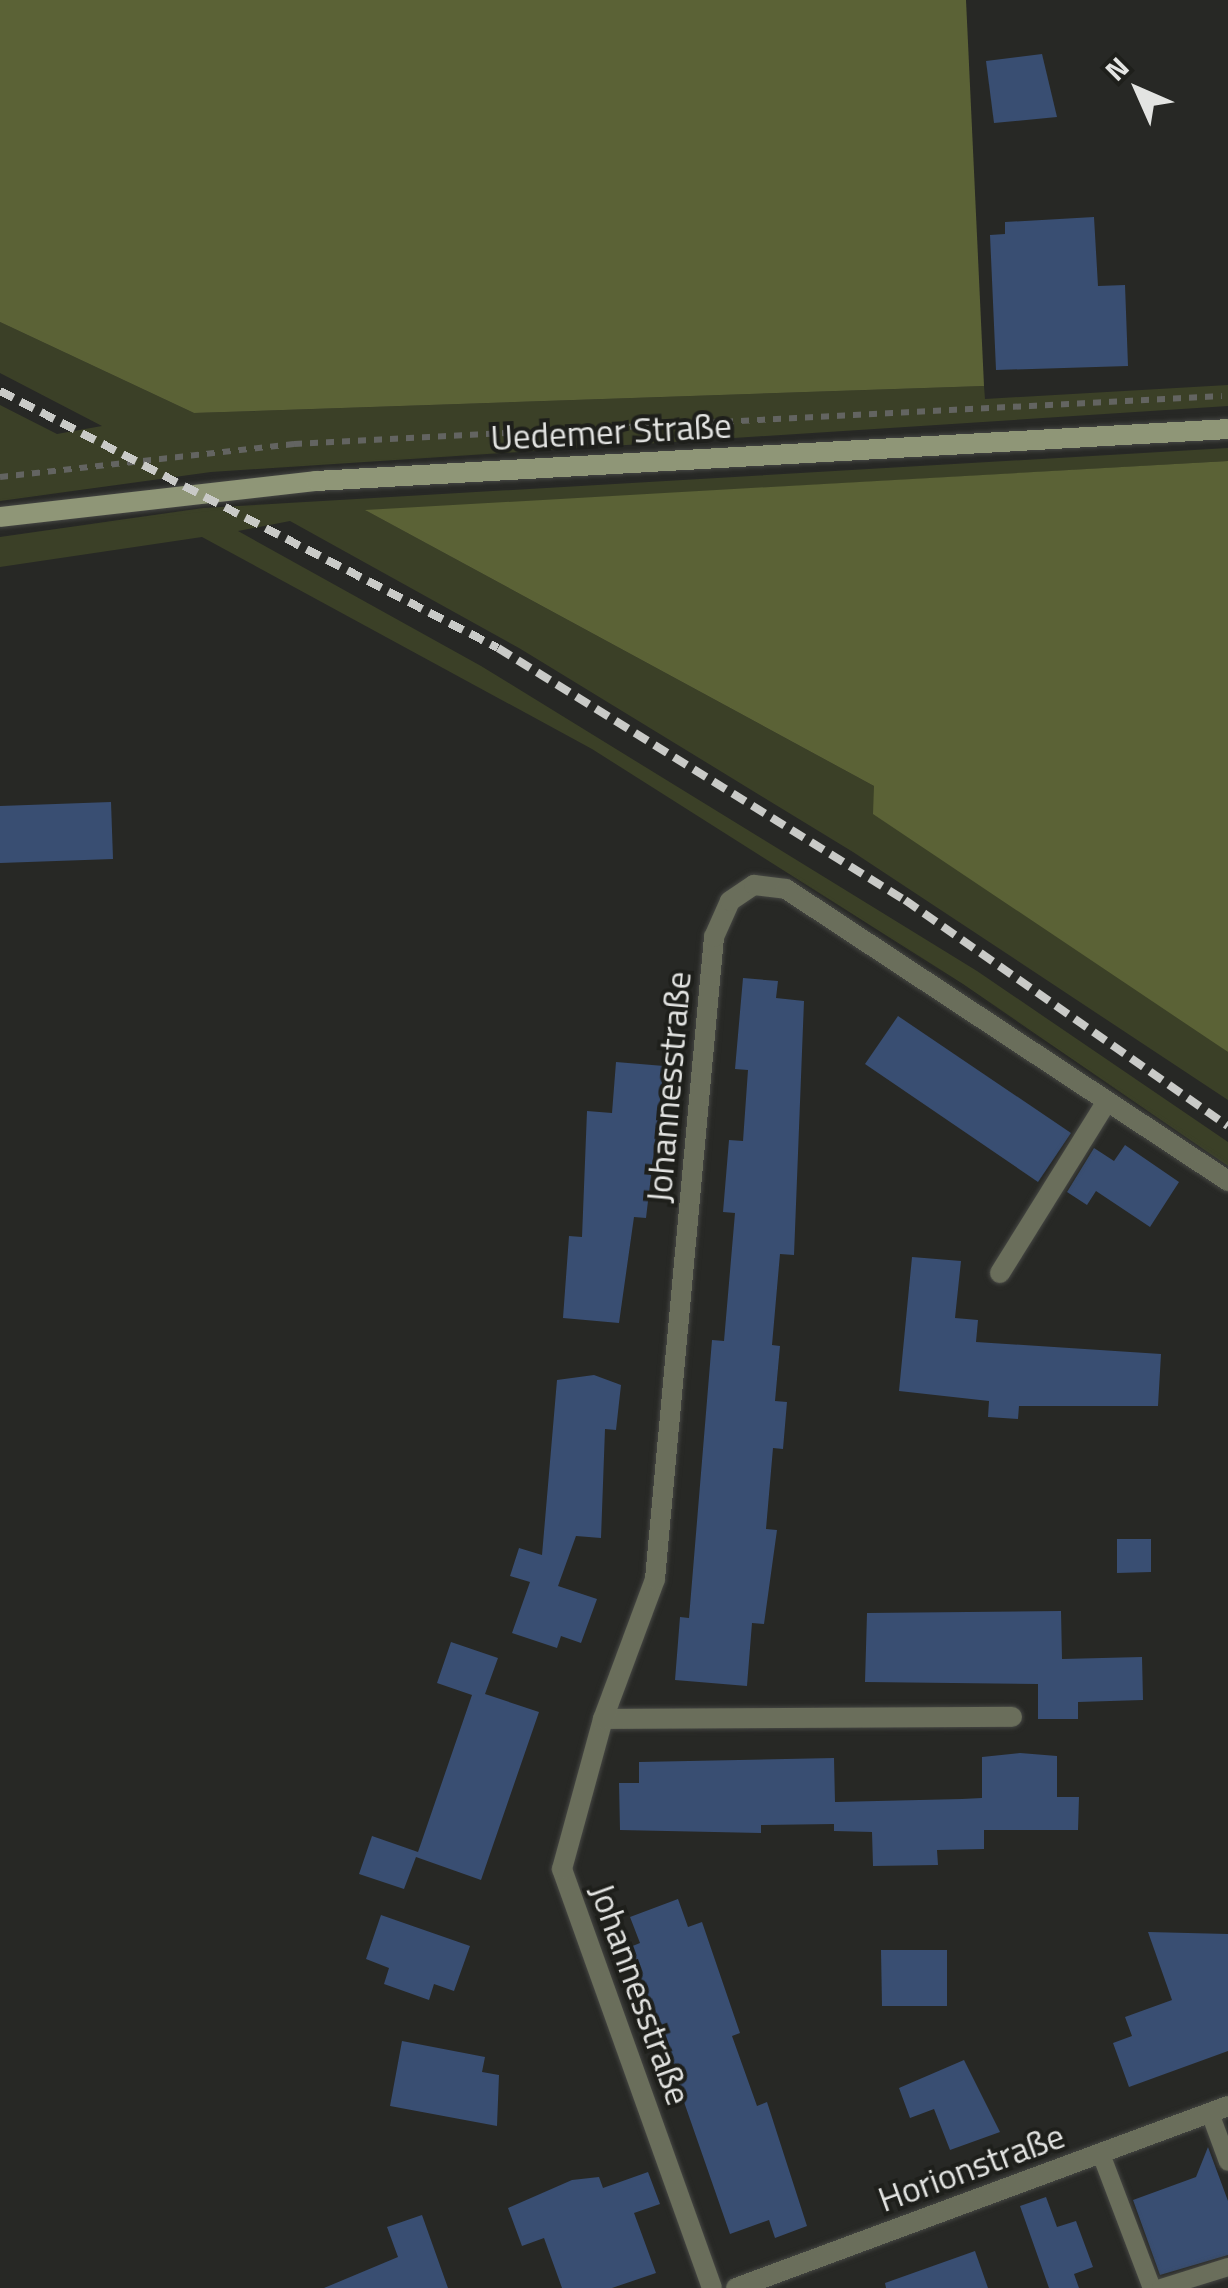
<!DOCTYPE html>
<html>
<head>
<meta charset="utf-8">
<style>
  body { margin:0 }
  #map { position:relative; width:1228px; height:2288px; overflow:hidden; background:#272825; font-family:"Titillium Web",sans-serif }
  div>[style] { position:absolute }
  .green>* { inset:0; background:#3b4027 }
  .forest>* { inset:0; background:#5b6236 }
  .building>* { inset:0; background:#394e72 }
  .path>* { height:6px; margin-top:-3px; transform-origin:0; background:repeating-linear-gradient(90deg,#636461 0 8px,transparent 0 16px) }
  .roads { filter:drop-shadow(0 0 2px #454643) drop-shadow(0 0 2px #454643) }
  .lane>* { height:18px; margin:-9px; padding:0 9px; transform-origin:9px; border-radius:9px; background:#6a6e5b }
  .street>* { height:20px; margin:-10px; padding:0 10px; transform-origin:10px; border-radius:10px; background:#6a6e5b }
  .secondary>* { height:20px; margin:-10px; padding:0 10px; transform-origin:10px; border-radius:10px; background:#8f9677 }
  .rail>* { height:8px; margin-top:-4px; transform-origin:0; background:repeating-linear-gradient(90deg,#c9cac7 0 15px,transparent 0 23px) }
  span { translate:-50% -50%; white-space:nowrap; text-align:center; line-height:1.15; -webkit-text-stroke:8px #1e1f1b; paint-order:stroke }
  .street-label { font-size:35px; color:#e3e4e2 }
  .north { position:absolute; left:1088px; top:40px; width:100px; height:100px; -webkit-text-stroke:8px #1e1f1b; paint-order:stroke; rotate:315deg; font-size:28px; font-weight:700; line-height:40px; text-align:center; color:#e3e4e2 }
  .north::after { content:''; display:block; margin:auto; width:35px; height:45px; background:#e3e4e2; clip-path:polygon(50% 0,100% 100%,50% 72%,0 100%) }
</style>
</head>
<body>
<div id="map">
  <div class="green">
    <i style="clip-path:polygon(0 322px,194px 413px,984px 386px,985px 399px,1228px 385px,1228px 406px,211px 472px,0 501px,0 405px,57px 434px,102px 426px,0 373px)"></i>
    <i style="clip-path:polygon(1228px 448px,1228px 461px,367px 511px,874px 786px,1228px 1052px,1228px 1100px,853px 852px,519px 648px,290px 521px,238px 531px,481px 666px,977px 971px,1228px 1142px,1228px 1166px,963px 984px,592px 749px,202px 537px,0 567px,0 537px,203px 508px)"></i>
  </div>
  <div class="forest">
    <i style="clip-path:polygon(0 0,966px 0,984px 386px,194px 413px,0 322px)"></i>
    <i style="clip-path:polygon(1228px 461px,1228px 1052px,873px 814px,874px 786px,365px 510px)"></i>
  </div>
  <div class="building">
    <i style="clip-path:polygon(1042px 54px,1057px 117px,994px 123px,986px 61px)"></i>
    <i style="clip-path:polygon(1094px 217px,1098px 286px,1125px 285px,1128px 366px,996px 370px,990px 235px,1005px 234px,1005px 222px)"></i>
    <i style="clip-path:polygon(111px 802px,113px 859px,0 863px,0 806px)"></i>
    <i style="clip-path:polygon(743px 978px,778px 981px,776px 998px,804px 1001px,794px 1255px,780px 1254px,772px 1345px,780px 1346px,775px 1401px,787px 1402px,783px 1449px,773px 1448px,766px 1529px,777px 1530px,764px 1624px,752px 1623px,747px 1686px,675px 1680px,680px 1617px,689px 1618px,712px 1340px,724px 1341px,735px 1213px,723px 1212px,729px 1140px,743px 1141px,748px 1070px,735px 1069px)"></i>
    <i style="clip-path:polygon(898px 1016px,1071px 1133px,1038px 1182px,865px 1064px)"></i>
    <i style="clip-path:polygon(616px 1062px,664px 1066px,646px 1218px,634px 1217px,619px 1323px,563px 1318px,569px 1236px,582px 1237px,587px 1111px,612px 1113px)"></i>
    <i style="clip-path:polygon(1125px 1145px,1179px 1182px,1150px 1227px,1096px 1191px,1087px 1205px,1067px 1192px,1094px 1148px,1114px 1161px)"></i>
    <i style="clip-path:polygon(912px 1257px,961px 1261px,955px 1318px,978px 1320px,976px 1342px,1161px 1354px,1158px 1406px,1019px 1406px,1018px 1419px,988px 1417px,989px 1401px,899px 1391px)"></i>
    <i style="clip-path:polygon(594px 1375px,621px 1385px,616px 1430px,605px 1429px,601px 1538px,576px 1536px,558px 1586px,597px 1599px,581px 1643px,561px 1636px,557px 1648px,512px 1633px,530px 1582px,510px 1576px,519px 1548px,542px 1555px,557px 1380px)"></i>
    <i style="clip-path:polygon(1117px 1539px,1151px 1539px,1151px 1572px,1117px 1573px)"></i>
    <i style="clip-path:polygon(1061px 1611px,1062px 1659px,1142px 1657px,1143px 1700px,1078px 1702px,1078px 1719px,1038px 1719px,1038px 1684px,865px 1682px,867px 1613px)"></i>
    <i style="clip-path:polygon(451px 1642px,498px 1658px,485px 1694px,539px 1712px,481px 1880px,416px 1857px,404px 1889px,359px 1874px,372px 1836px,418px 1852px,472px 1695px,437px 1683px)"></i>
    <i style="clip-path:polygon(1020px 1753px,1057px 1756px,1057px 1797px,1079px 1797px,1078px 1830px,984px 1830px,984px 1849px,937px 1850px,938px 1865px,873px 1866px,872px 1832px,834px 1831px,834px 1824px,761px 1825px,761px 1833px,620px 1830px,619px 1783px,639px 1783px,639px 1762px,834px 1758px,835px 1802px,962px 1799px,982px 1798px,982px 1757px)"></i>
    <i style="clip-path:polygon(678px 1899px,688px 1927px,702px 1922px,740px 2033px,732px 2036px,757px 2106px,767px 2102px,807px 2226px,775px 2238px,769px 2220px,730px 2234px,630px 1947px,640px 1943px,630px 1917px)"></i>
    <i style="clip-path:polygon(381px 1915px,470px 1946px,454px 1991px,434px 1984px,429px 2000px,384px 1984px,389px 1968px,366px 1959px)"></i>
    <i style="clip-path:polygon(1148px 1932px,1228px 1934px,1228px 2051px,1129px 2087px,1113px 2043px,1132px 2036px,1125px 2017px,1172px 2000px)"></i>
    <i style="clip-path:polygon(881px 1950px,947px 1950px,947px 2006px,882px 2006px)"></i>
    <i style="clip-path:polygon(402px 2041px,485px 2057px,482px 2072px,499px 2075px,497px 2126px,390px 2106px)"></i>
    <i style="clip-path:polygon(964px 2060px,1000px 2132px,950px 2150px,934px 2109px,910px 2118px,899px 2088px)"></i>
    <i style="clip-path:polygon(1208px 2147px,1228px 2201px,1228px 2255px,1160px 2275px,1133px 2200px,1196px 2177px)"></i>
    <i style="clip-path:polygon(648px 2172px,660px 2204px,634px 2213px,656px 2273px,612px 2288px,562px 2288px,544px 2238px,522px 2246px,508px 2208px,572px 2180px,599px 2177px,603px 2188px)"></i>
    <i style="clip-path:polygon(1046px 2197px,1057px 2227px,1076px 2221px,1093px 2267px,1074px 2274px,1079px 2288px,1049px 2288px,1020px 2206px)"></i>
    <i style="clip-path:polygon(422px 2215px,448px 2288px,324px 2288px,398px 2257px,387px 2227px)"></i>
    <i style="clip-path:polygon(975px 2251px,988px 2288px,886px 2288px,885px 2283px)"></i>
  </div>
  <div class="path">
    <i style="left:0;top:477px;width:296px;rotate:-6.4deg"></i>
    <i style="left:294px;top:444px;width:929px;rotate:-2.96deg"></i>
  </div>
  <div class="roads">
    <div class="lane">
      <i style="left:1210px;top:2113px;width:52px;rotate:69.8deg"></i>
      <i style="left:1101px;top:2154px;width:143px;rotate:69.2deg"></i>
      <i style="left:1161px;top:2288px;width:70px;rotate:-17.4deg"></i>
    </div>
    <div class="street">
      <i style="left:1000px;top:1273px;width:200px;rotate:-58.1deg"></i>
      <i style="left:603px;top:1719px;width:409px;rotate:-0.3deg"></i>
      <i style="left:712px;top:2288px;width:445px;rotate:-109.7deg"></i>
      <i style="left:562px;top:1869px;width:156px;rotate:-74.7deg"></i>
      <i style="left:603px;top:1719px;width:149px;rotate:-69.6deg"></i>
      <i style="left:655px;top:1579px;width:645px;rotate:-84.75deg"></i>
      <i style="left:714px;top:937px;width:39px;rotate:-66deg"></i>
      <i style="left:730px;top:901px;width:29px;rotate:-34deg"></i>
      <i style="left:754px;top:885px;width:32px;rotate:7deg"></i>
      <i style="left:786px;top:889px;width:530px;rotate:33.45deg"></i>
      <i style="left:736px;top:2288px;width:525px;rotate:-20.3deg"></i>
    </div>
    <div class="secondary">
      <i style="left:0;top:517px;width:318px;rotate:-6.5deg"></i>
      <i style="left:316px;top:481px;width:913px;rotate:-3.26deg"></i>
    </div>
  </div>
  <div class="rail">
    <i style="left:0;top:391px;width:560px;rotate:27.3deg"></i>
    <i style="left:498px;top:648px;width:479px;rotate:31.8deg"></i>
    <i style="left:905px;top:900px;width:394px;rotate:35deg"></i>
  </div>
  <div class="street-label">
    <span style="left:611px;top:431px;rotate:-3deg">Uedemer Straße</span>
    <span style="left:668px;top:1087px;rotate:-85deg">Johannesstraße</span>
    <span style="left:641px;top:1994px;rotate:70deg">Johannesstraße</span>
    <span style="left:971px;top:2167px;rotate:-20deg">Horionstraße</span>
  </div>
  <div class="north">N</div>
</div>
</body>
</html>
